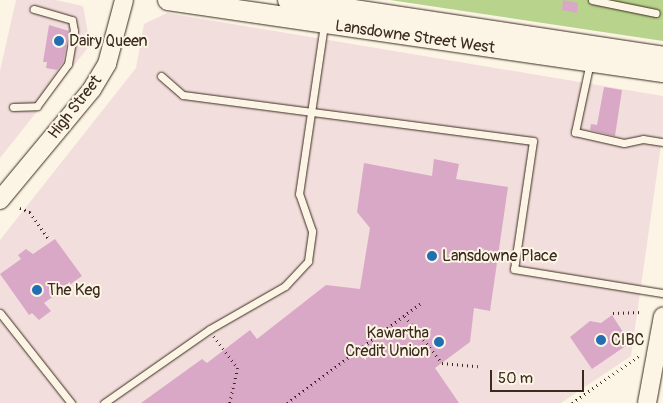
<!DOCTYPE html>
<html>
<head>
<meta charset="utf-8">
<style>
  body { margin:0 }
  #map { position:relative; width:663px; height:403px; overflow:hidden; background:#fcf5e5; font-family:Pangolin,sans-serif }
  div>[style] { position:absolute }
  .built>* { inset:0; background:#f2dedc }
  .green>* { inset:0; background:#b8d38b }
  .building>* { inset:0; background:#d9a8c7 }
  .path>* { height:2.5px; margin-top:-1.25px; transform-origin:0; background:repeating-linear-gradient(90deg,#3b2a1e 0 1px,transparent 0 5px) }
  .roads { filter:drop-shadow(0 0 1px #3b2a1e) drop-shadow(0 0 1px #3b2a1e) }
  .service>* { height:7px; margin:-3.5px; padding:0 3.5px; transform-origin:3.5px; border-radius:3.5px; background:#fcf5e5 }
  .tertiary>* { height:18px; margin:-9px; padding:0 9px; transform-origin:9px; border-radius:9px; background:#fcf5e5 }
  .secondary>* { height:20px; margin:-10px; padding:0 10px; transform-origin:10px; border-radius:10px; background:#fcf5e5 }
  .dots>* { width:14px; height:14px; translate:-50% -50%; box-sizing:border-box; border:2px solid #fcf5e5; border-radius:50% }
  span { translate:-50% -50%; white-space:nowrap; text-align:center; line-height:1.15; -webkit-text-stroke:4px #fcf5e5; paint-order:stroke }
  .street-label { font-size:16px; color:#3b2a1e }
  .poi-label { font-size:16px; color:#3b2a1e }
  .left { translate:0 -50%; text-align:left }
  .right { translate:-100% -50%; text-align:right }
  .scale { position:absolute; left:490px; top:370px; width:94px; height:22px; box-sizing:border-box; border:2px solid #3b2a1e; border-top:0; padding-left:6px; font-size:15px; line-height:18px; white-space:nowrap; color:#3b2a1e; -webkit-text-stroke:4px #fcf5e5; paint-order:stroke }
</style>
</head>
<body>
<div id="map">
  <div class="built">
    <i style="clip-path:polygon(16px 0,55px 0,83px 6px,90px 45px,0 158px,0 71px)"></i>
    <i style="clip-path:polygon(167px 13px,663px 96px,663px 131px,631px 356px,561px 403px,0 403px,0 240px,136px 68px,144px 24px)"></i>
  </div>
  <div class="green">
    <i style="clip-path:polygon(390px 0,663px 0,663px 41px)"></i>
  </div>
  <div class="building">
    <i style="clip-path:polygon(563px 0,578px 3px,577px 13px,562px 10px)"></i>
    <i style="clip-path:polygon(49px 25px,69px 31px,63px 62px,57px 70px,46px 68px,47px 62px,43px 62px)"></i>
    <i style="clip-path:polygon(604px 87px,622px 90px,615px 136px,590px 130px,591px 124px,597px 125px)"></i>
    <i style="clip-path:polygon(434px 159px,459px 164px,456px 179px,508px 187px,490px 311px,474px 308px,470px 342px,435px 368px,459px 403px,141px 403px,202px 359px,207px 363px,250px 330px,257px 339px,326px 285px,360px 289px,370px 228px,357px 212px,364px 163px,432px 176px)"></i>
    <i style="clip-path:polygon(55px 239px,82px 276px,44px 303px,51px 311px,39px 320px,32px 313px,29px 315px,0 274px,21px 259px,18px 255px,26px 249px,33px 254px)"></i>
    <i style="clip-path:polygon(612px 315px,630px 343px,592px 369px,570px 337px,590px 321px,601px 323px)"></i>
  </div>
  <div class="path">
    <i style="left:20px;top:208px;width:11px;rotate:22deg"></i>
    <i style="left:30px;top:212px;width:32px;rotate:55deg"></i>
    <i style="left:613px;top:313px;width:29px;rotate:-2deg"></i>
    <i style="left:405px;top:316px;width:60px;rotate:51.8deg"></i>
    <i style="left:442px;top:363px;width:36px;rotate:5deg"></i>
    <i style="left:214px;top:336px;width:40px;rotate:53deg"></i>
    <i style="left:238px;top:368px;width:36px;rotate:103deg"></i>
    <i style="left:287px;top:403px;width:166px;rotate:-36.7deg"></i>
    <i style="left:572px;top:403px;width:83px;rotate:-35.2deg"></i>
  </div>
  <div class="roads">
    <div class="service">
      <i style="left:592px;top:0;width:65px;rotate:11.5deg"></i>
      <i style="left:590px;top:62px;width:72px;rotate:102.1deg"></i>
      <i style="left:575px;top:132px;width:50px;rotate:12.7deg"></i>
      <i style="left:624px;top:143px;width:19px;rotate:-12deg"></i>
      <i style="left:643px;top:139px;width:20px;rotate:9deg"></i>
      <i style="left:161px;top:76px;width:29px;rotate:41deg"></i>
      <i style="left:183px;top:95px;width:353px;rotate:7.5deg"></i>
      <i style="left:533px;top:141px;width:129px;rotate:98.4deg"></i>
      <i style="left:514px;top:269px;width:151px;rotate:9.2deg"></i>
      <i style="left:13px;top:107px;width:24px;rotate:-2deg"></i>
      <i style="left:37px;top:106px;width:52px;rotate:-53.6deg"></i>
      <i style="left:68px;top:64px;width:34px;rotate:-80deg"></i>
      <i style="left:74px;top:31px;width:11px;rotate:-100deg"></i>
      <i style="left:72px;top:20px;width:40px;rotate:-164deg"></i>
      <i style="left:0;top:313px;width:115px;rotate:51.7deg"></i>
      <i style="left:104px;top:403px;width:129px;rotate:-34.9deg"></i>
      <i style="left:210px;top:329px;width:86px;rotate:-29.8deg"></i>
      <i style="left:285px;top:286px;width:34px;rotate:-47deg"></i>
      <i style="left:308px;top:261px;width:30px;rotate:-82deg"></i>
      <i style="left:312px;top:231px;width:39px;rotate:-109deg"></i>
      <i style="left:299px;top:194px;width:172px;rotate:-81.6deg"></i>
    </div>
    <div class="tertiary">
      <i style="left:0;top:200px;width:144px;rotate:-50.3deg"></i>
      <i style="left:92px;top:89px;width:29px;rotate:-59deg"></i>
      <i style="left:107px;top:64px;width:66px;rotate:-75.1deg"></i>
      <i style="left:647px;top:403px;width:88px;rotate:-79.6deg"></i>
    </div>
    <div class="secondary">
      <i style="left:168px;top:0;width:500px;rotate:8.28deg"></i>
      <i style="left:288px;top:0;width:379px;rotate:8.6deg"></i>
    </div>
  </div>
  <div class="dots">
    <i style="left:59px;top:41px;background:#1f6fb2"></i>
    <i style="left:432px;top:256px;background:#1f6fb2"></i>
    <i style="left:37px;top:290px;background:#1f6fb2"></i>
    <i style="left:601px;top:340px;background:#1f6fb2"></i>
    <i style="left:439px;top:342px;background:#1f6fb2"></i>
  </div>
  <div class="street-label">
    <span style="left:415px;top:37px;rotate:8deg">Lansdowne Street West</span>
    <span style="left:75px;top:107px;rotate:-52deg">High Street</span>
  </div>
  <div class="poi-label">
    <span class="left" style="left:69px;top:41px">Dairy Queen</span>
    <span class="left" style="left:442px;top:256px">Lansdowne Place</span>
    <span class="left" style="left:47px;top:290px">The Keg</span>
    <span class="right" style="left:429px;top:342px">Kawartha<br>Credit Union</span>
    <span class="left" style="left:611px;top:340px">CIBC</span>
  </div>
  <div class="scale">50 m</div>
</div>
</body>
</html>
